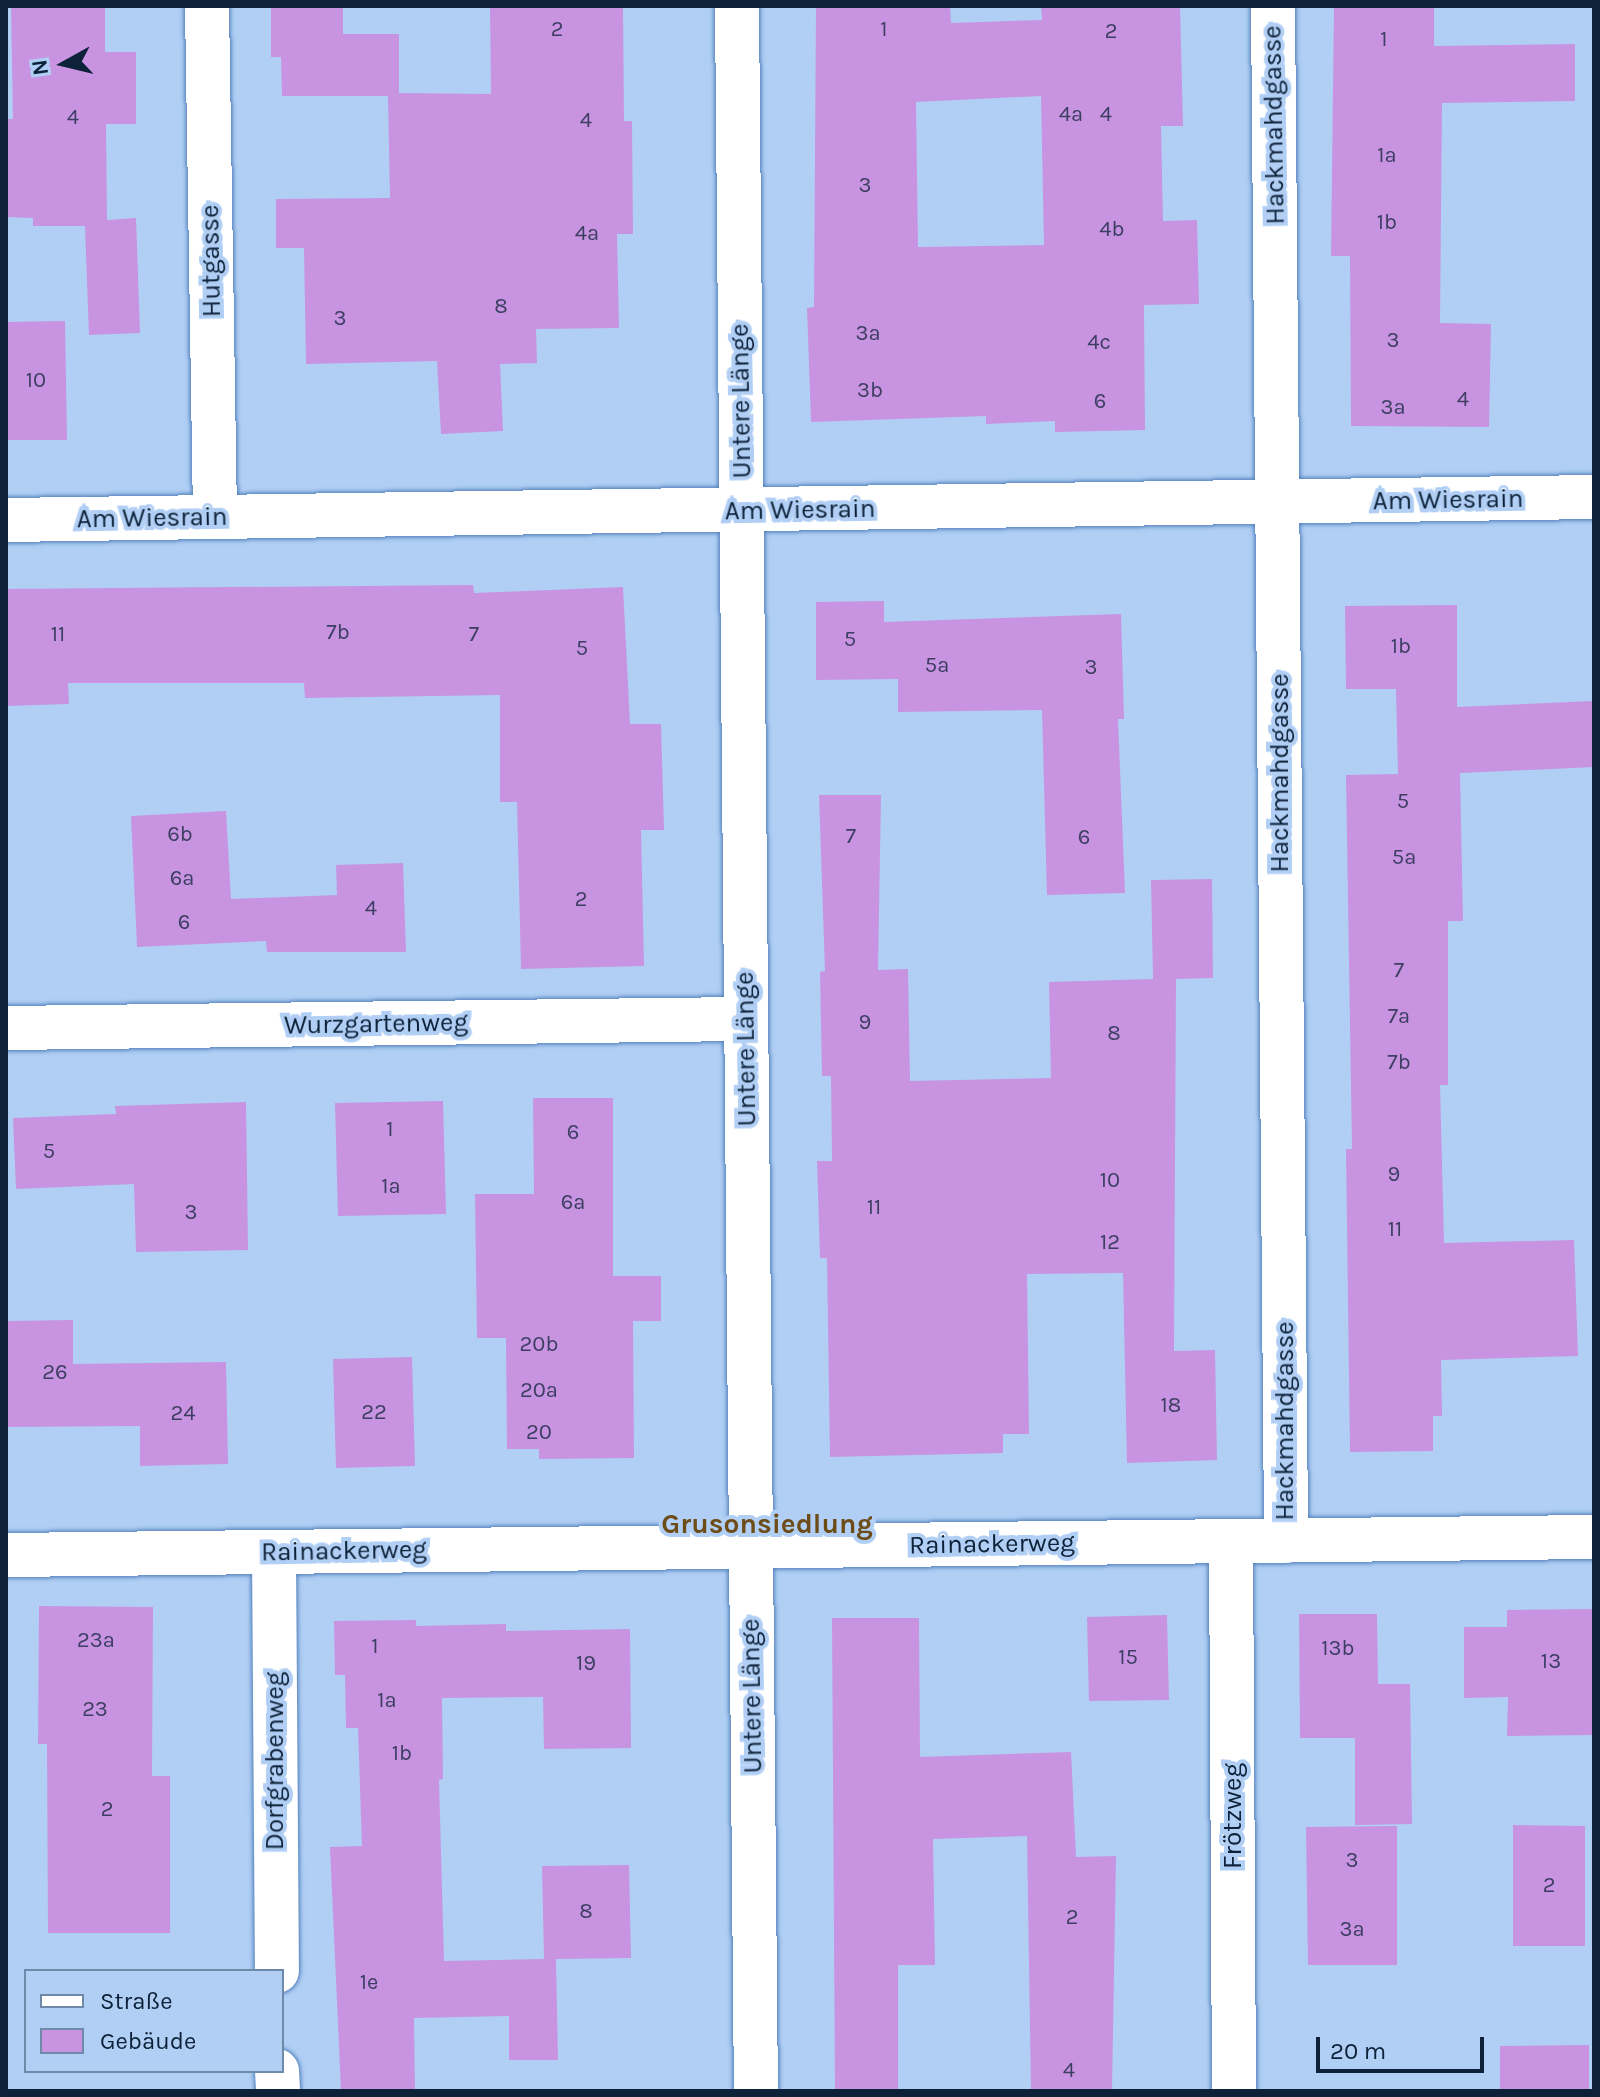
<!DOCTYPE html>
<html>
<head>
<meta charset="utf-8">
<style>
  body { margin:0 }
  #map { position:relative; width:1600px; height:2097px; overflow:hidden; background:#b1cff5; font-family:Karla,sans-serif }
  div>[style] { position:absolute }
  .building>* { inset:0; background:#c893e1 }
  .roads { filter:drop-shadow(0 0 2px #5382bd) drop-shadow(0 0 2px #5382bd) }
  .minor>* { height:44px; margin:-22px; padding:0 22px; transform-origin:22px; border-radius:22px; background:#fff }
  span { translate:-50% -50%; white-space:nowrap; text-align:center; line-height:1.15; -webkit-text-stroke:8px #b1cff5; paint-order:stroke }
  .number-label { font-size:22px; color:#3c3e62 }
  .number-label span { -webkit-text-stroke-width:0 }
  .street-label { font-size:26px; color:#0d2138 }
  .neighbourhood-label { font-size:28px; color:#6d4c18; font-weight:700 }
  .frame { position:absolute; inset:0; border:8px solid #0d2138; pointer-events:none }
  .legend { position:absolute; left:24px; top:1969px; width:260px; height:104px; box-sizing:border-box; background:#b1cff5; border:2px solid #6f89a9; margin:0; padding:10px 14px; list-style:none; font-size:24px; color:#0d2138 }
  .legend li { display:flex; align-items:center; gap:16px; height:40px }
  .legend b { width:40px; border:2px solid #6f89a9 }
  .north { position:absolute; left:24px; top:24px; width:80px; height:80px; -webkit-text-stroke:6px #b1cff5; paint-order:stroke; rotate:262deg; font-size:22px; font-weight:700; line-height:32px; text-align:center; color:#0d2138 }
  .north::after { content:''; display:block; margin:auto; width:28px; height:36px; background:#0d2138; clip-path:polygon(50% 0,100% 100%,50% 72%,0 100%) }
  .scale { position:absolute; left:1316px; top:2037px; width:168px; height:36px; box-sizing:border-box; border:4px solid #0d2138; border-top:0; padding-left:10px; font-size:24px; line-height:28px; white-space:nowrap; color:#0d2138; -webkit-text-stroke:6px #b1cff5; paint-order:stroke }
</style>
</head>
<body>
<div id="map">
  <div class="building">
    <i style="clip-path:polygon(11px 6px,105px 6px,105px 52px,136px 52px,136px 124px,106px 124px,107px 220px,136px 218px,140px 333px,89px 335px,85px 226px,33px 226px,33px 218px,6px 217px,6px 119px,13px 119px)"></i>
    <i style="clip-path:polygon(271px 6px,343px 6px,343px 34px,399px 34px,399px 93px,491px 94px,490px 6px,623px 6px,624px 121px,632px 121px,633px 234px,617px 234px,619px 328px,536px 329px,537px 363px,500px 364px,503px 431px,441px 434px,437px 361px,306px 364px,304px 248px,276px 248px,276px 199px,390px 198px,388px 96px,282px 96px,281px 57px,271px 57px)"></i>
    <i style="clip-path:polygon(evenodd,816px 6px,950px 6px,951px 23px,1042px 20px,1041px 6px,1180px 6px,1183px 126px,1161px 126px,1163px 221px,1197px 220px,1199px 304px,1144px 305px,1145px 430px,1055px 432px,1055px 421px,986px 424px,986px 416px,811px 422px,807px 308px,814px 307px,816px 6px,1041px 96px,1044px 245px,918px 247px,916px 102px,1041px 96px)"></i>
    <i style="clip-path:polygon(1334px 6px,1434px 6px,1434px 46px,1575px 44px,1575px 101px,1442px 103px,1440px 323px,1491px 324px,1489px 427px,1351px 426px,1350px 256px,1331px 256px)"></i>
    <i style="clip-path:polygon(65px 321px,67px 440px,6px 440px,6px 322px)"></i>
    <i style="clip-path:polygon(473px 585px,474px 593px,623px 587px,630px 724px,661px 724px,664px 830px,641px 830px,644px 966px,521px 969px,517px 802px,500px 802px,500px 695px,305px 698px,304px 683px,68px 683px,69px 704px,6px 706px,6px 589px)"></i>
    <i style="clip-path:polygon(884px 601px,884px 622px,1121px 614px,1124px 719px,1118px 719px,1125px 893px,1047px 895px,1042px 710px,898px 712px,898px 679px,816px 680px,816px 602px)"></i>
    <i style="clip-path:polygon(1457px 605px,1457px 707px,1594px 701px,1594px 767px,1460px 773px,1463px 921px,1448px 921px,1448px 1085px,1440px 1085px,1444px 1243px,1574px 1240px,1578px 1356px,1441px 1360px,1442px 1416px,1433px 1416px,1433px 1451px,1350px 1452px,1346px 1149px,1352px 1149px,1346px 775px,1398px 774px,1396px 689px,1346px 689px,1345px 606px)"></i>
    <i style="clip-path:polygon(819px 795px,881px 795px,878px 970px,908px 969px,910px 1081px,1051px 1078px,1049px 982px,1153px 979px,1151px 880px,1212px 879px,1213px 978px,1176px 979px,1174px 1351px,1215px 1350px,1217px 1460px,1127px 1463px,1123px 1273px,1027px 1274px,1029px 1434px,1003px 1434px,1003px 1453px,830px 1457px,827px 1258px,820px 1258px,817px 1161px,832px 1161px,831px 1076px,822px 1076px,820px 972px,825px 971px)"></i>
    <i style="clip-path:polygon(226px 811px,231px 899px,337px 895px,336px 865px,403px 863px,406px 952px,267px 952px,266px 941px,137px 947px,131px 816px)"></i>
    <i style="clip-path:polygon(533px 1098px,613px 1098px,613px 1276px,661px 1276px,661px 1321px,633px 1321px,634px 1458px,539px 1459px,539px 1449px,507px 1449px,506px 1338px,477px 1338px,475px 1194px,534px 1194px)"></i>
    <i style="clip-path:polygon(443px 1101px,446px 1214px,338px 1216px,335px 1103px)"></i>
    <i style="clip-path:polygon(246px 1102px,248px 1250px,136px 1252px,134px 1184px,16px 1189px,13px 1118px,116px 1114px,115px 1106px)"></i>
    <i style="clip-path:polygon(73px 1320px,73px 1364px,226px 1362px,228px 1464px,140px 1466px,140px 1426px,6px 1427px,6px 1321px)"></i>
    <i style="clip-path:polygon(412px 1357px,415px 1466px,336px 1468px,333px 1359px)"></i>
    <i style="clip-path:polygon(39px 1606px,153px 1607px,152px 1776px,170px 1776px,170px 1933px,48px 1933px,47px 1744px,38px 1744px)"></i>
    <i style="clip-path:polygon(1594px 1609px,1594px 1735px,1507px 1736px,1508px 1697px,1464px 1698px,1464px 1627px,1507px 1627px,1507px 1610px)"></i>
    <i style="clip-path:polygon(1299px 1614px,1377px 1614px,1378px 1684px,1410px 1684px,1412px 1824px,1355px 1825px,1355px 1738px,1300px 1738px)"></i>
    <i style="clip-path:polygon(1167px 1615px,1169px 1700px,1089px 1701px,1087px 1617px)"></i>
    <i style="clip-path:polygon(832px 1618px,919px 1618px,920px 1757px,1071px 1752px,1076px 1857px,1116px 1856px,1112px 2091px,1031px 2091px,1027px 1836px,933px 1839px,935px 1965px,898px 1965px,898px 2091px,835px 2091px)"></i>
    <i style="clip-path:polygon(416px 1620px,416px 1626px,506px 1624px,506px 1631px,630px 1629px,631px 1748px,544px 1749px,543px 1697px,442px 1698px,443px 1779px,439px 1780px,444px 1961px,544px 1959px,542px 1866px,629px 1865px,631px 1958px,556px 1959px,558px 2060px,509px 2060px,509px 2016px,414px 2018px,415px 2091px,341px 2091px,330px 1847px,362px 1846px,358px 1728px,346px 1728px,345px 1675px,335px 1675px,334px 1621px)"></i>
    <i style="clip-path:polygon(1513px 1825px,1585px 1826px,1585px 1946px,1513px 1946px)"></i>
    <i style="clip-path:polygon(1397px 1826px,1397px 1965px,1308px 1965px,1306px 1827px)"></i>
    <i style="clip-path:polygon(1589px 2045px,1589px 2091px,1500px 2091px,1500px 2046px)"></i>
  </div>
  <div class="roads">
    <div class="minor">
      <i style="left:207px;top:6px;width:510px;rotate:89.1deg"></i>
      <i style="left:737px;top:6px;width:2085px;rotate:89.48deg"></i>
      <i style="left:1273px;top:6px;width:1535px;rotate:89.51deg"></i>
      <i style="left:6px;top:520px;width:1588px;rotate:-0.83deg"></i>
      <i style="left:6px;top:1028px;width:739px;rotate:-0.7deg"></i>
      <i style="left:1231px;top:1541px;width:550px;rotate:89.69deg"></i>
      <i style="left:274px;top:1552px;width:419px;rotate:89.6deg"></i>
      <i style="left:6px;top:1555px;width:1588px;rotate:-0.65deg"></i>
      <i style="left:277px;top:2071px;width:20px;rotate:87deg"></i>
    </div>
  </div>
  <div class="number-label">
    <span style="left:557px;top:30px">2</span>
    <span style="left:884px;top:30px">1</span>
    <span style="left:1111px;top:32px">2</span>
    <span style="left:1384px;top:40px">1</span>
    <span style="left:1071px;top:115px">4a</span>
    <span style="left:1106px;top:115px">4</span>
    <span style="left:73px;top:118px">4</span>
    <span style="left:586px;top:121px">4</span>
    <span style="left:1387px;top:156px">1a</span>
    <span style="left:865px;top:186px">3</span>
    <span style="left:1387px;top:223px">1b</span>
    <span style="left:1112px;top:230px">4b</span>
    <span style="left:587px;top:234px">4a</span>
    <span style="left:501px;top:307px">8</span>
    <span style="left:340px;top:319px">3</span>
    <span style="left:868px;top:334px">3a</span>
    <span style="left:1393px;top:341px">3</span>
    <span style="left:1099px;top:343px">4c</span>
    <span style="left:36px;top:381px">10</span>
    <span style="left:870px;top:391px">3b</span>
    <span style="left:1463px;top:400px">4</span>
    <span style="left:1100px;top:402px">6</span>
    <span style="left:1393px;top:408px">3a</span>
    <span style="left:338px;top:633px">7b</span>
    <span style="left:58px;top:635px">11</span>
    <span style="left:474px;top:635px">7</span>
    <span style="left:850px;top:640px">5</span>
    <span style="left:1401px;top:647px">1b</span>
    <span style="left:582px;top:649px">5</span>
    <span style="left:937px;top:666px">5a</span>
    <span style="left:1091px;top:668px">3</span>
    <span style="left:1403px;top:802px">5</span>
    <span style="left:180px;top:835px">6b</span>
    <span style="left:851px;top:837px">7</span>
    <span style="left:1084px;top:838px">6</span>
    <span style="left:1404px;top:858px">5a</span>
    <span style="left:182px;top:879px">6a</span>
    <span style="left:581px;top:900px">2</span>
    <span style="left:371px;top:909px">4</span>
    <span style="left:184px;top:923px">6</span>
    <span style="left:1399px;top:971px">7</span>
    <span style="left:1399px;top:1017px">7a</span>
    <span style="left:865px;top:1023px">9</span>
    <span style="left:1114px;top:1034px">8</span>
    <span style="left:1399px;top:1063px">7b</span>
    <span style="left:390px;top:1130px">1</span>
    <span style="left:573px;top:1133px">6</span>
    <span style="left:49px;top:1152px">5</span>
    <span style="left:1394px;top:1175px">9</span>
    <span style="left:1110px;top:1181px">10</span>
    <span style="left:391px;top:1187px">1a</span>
    <span style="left:573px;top:1203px">6a</span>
    <span style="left:874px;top:1208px">11</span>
    <span style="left:191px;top:1213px">3</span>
    <span style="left:1395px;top:1230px">11</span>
    <span style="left:1110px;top:1243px">12</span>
    <span style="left:539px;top:1345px">20b</span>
    <span style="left:55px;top:1373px">26</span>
    <span style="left:539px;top:1391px">20a</span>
    <span style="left:1171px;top:1406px">18</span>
    <span style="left:374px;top:1413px">22</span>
    <span style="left:183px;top:1414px">24</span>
    <span style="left:539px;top:1433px">20</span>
    <span style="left:96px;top:1641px">23a</span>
    <span style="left:375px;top:1647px">1</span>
    <span style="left:1338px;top:1649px">13b</span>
    <span style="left:1128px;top:1658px">15</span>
    <span style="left:1551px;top:1662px">13</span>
    <span style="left:586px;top:1664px">19</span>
    <span style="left:387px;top:1701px">1a</span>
    <span style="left:95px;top:1710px">23</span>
    <span style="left:402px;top:1754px">1b</span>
    <span style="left:107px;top:1810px">2</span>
    <span style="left:1352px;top:1861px">3</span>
    <span style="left:1549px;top:1886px">2</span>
    <span style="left:586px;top:1912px">8</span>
    <span style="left:1072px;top:1918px">2</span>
    <span style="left:1352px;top:1930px">3a</span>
    <span style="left:369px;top:1983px">1e</span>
    <span style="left:1069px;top:2071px">4</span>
  </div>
  <div class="street-label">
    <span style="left:1274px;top:125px;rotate:-91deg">Hackmahdgasse</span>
    <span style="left:211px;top:261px;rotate:-91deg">Hutgasse</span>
    <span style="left:741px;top:401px;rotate:-91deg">Untere Länge</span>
    <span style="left:1448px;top:500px;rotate:-1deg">Am Wiesrain</span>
    <span style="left:800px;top:510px;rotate:-1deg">Am Wiesrain</span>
    <span style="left:152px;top:518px;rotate:-1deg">Am Wiesrain</span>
    <span style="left:1280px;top:773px;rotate:-90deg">Hackmahdgasse</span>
    <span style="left:376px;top:1024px;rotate:-1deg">Wurzgartenweg</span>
    <span style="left:746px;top:1049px;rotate:-91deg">Untere Länge</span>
    <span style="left:1285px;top:1421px;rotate:-90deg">Hackmahdgasse</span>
    <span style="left:992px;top:1544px;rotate:-1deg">Rainackerweg</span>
    <span style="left:344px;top:1551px;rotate:-1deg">Rainackerweg</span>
    <span style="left:752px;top:1696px;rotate:-91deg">Untere Länge</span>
    <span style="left:275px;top:1761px;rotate:-90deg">Dorfgrabenweg</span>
    <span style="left:1233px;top:1816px;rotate:-90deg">Frötzweg</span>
  </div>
  <div class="neighbourhood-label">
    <span style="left:767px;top:1524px">Grusonsiedlung</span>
  </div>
  <div class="frame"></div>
  <ul class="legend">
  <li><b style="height:10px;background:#fff"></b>Straße</li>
  <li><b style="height:22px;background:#c893e1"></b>Gebäude</li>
  </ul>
  <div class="north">N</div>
  <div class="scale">20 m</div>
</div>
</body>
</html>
